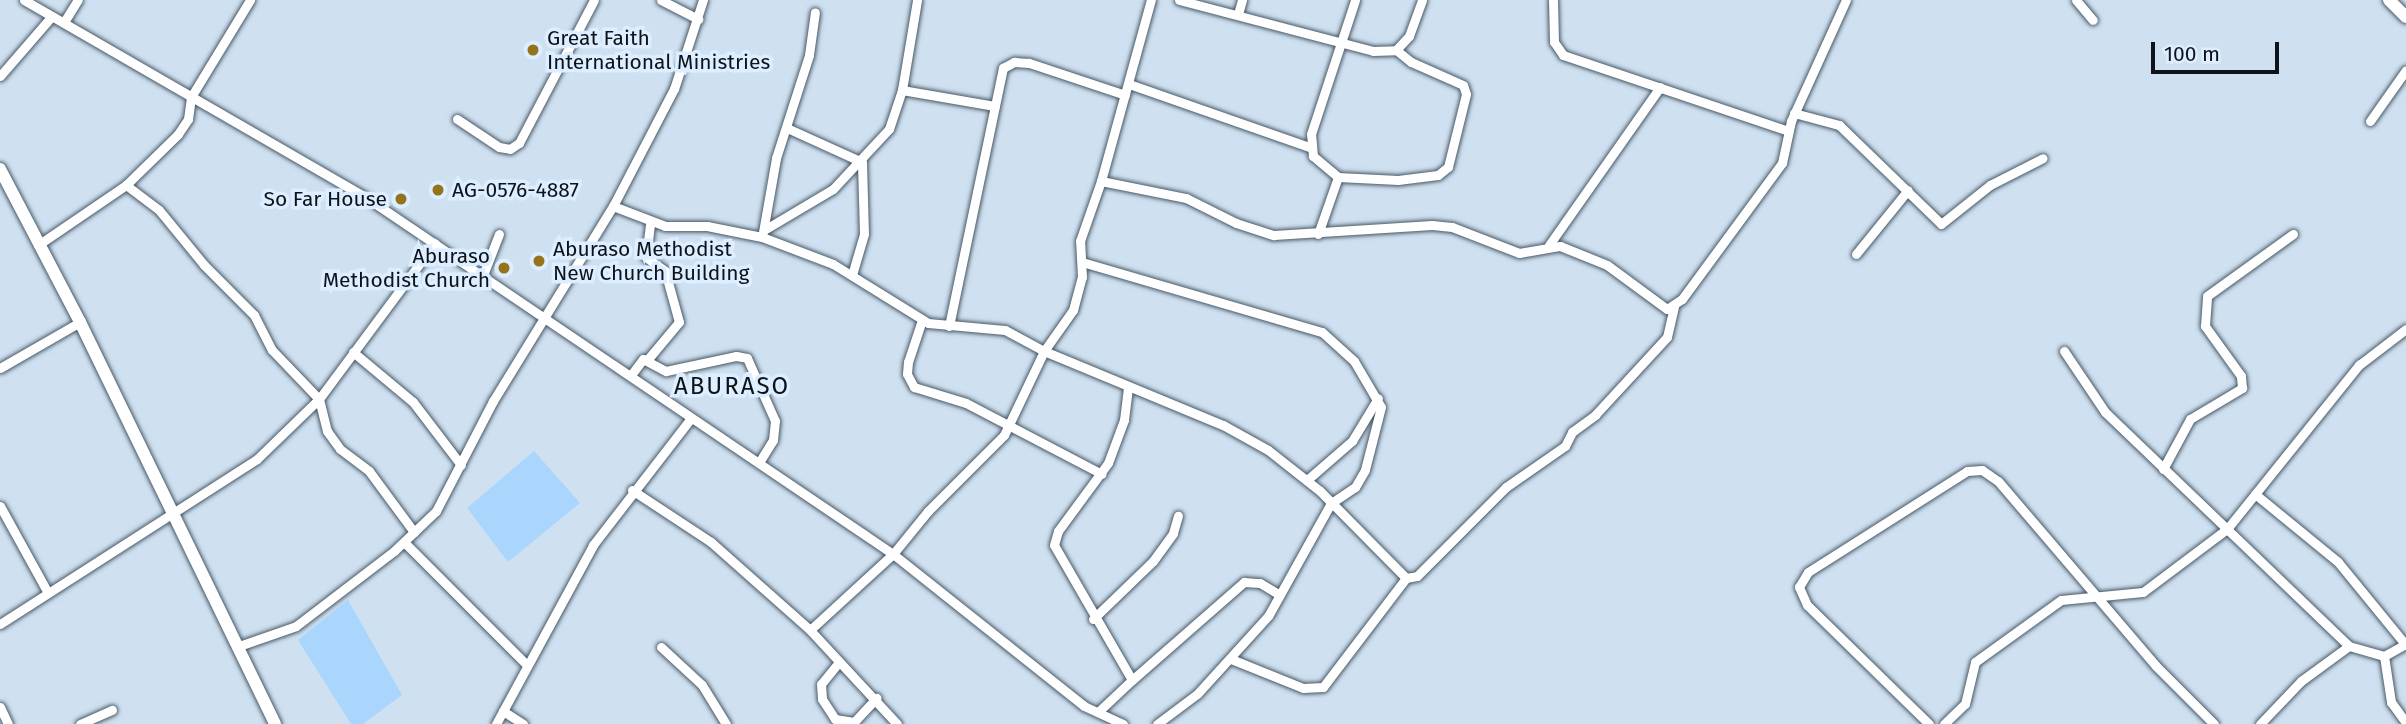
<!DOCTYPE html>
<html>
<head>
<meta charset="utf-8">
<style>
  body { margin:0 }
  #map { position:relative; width:2406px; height:724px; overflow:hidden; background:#cfe1f1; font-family:"Fira Sans",sans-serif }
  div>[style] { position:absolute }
  .green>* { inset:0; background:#aad5fc }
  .roads { filter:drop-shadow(0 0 2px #495866) drop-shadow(0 0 2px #495866) }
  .street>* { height:9px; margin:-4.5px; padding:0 4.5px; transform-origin:4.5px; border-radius:4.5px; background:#fff }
  .secondary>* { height:12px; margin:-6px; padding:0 6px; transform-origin:6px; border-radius:6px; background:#fff }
  .dots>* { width:19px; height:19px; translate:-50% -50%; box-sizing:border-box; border:4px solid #dceeff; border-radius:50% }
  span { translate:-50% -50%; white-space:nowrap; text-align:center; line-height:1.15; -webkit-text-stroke:7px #dceeff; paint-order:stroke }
  .poi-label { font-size:21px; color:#0d1318 }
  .left { translate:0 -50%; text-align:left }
  .right { translate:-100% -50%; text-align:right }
  .quarter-label { font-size:24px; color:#0d1318; letter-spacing:2px }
  .scale { position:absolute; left:2151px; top:42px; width:128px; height:32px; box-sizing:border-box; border:4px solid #0d1318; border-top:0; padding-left:9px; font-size:21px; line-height:24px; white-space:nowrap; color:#0d1318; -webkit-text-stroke:5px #dceeff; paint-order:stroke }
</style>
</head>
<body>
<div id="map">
  <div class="green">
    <i style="clip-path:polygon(534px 451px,580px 503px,508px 562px,467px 508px)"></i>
    <i style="clip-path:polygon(348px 600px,402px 695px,363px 724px,351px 724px,298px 640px)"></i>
  </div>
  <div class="roads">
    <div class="street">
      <i style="left:24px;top:0;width:396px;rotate:30deg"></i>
      <i style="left:367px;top:198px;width:635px;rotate:34.09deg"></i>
      <i style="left:893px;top:554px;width:244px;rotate:38.5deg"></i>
      <i style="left:1084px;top:706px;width:43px;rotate:24.8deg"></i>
      <i style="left:661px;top:0;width:42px;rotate:27.2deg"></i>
      <i style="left:1179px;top:0;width:201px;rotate:14.7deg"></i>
      <i style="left:1373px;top:51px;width:23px;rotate:-2deg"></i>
      <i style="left:1396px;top:50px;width:19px;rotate:-47deg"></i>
      <i style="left:1409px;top:36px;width:38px;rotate:-70deg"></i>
      <i style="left:1553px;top:0;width:42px;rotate:88.6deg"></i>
      <i style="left:1554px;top:42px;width:16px;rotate:55deg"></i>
      <i style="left:1563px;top:55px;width:238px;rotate:18.6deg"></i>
      <i style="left:2076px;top:0;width:26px;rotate:50deg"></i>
      <i style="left:1238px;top:14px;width:15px;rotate:-74deg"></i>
      <i style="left:64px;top:22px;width:26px;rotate:-58deg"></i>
      <i style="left:0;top:76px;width:79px;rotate:-49.1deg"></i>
      <i style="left:1129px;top:84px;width:191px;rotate:19.3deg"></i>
      <i style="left:902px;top:90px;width:94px;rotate:9.8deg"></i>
      <i style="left:1794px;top:113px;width:47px;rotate:14.9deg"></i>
      <i style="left:1839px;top:125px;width:142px;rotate:44.1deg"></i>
      <i style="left:1941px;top:224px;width:63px;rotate:-38.5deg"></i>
      <i style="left:1990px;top:185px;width:59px;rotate:-27deg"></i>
      <i style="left:457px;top:119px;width:50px;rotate:33.7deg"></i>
      <i style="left:499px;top:147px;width:11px;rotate:10deg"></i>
      <i style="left:510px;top:149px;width:11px;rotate:-34deg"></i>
      <i style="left:519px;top:143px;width:161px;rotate:-62.3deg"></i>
      <i style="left:2370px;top:121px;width:62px;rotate:-54.8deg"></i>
      <i style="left:787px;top:128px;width:82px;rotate:24.4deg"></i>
      <i style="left:1338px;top:177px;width:60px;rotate:2.9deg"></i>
      <i style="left:1398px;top:180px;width:40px;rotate:-7.1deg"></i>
      <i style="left:1438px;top:175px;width:13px;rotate:-39deg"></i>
      <i style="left:1448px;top:167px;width:75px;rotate:-76.1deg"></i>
      <i style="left:1466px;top:94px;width:9px;rotate:-108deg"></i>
      <i style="left:1463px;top:85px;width:57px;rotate:-156.1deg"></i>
      <i style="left:1411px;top:62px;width:19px;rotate:-141deg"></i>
      <i style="left:1101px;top:181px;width:87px;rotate:11.3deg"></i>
      <i style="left:1186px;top:198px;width:56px;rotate:26.6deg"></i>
      <i style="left:1236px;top:223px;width:40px;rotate:18deg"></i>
      <i style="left:1274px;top:235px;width:158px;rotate:-3.6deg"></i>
      <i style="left:1432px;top:225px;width:20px;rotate:6deg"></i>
      <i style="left:1452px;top:227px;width:72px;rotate:21.2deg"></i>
      <i style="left:1519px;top:253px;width:42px;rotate:-9.7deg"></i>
      <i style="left:1560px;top:246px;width:51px;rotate:22deg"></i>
      <i style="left:1607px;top:265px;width:74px;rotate:36.3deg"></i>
      <i style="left:1667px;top:309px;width:18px;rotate:-34deg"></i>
      <i style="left:1682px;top:299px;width:169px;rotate:-53.7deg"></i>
      <i style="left:1782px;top:163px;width:43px;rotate:-77.9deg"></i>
      <i style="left:1791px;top:121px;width:133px;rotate:-65.6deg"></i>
      <i style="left:126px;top:185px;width:41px;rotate:37.1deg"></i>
      <i style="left:159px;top:210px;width:71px;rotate:50.7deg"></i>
      <i style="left:204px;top:265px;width:71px;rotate:45deg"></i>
      <i style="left:254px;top:315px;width:39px;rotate:63deg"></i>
      <i style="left:272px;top:350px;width:68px;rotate:46.2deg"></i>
      <i style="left:319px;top:399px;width:33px;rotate:76deg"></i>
      <i style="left:327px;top:431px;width:22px;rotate:54deg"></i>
      <i style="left:340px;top:449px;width:36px;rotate:37deg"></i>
      <i style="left:369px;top:471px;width:76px;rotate:53.6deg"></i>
      <i style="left:613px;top:206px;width:56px;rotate:21deg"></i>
      <i style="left:665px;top:226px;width:42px"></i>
      <i style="left:707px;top:226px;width:56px;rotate:11.3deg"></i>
      <i style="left:762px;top:237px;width:76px;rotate:20.8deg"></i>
      <i style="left:833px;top:264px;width:112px;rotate:31.8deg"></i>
      <i style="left:928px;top:323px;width:77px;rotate:5.2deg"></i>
      <i style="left:1005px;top:330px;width:44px;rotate:28.3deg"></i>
      <i style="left:1044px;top:351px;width:194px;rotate:22.5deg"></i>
      <i style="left:1223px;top:425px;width:51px;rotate:29.1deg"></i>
      <i style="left:1268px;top:450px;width:66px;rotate:38.3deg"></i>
      <i style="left:1320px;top:491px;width:122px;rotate:45.3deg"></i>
      <i style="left:1406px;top:578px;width:11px;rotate:-10deg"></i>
      <i style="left:1417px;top:576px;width:126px;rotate:-45deg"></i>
      <i style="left:1506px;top:487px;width:72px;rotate:-34.8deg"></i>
      <i style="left:1565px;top:446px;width:16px;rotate:-63deg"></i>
      <i style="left:1572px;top:432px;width:29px;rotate:-36deg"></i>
      <i style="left:1595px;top:415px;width:106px;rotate:-47.3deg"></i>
      <i style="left:1667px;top:337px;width:31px;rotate:-77deg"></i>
      <i style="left:764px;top:230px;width:80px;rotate:-30.7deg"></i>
      <i style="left:833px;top:189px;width:82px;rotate:-47deg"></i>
      <i style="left:889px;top:129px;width:41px;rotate:-71.6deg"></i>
      <i style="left:902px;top:90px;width:91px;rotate:-80.5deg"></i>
      <i style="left:763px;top:232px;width:75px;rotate:-80deg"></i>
      <i style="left:776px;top:158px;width:108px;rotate:-72.2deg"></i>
      <i style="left:809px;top:55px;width:43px;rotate:-82.1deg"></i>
      <i style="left:1318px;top:234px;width:60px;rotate:-70.7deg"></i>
      <i style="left:1338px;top:177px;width:33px;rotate:-140deg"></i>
      <i style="left:1313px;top:156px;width:22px;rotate:-95deg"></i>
      <i style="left:1311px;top:134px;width:141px;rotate:-71.8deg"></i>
      <i style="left:38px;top:245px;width:107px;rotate:-34.3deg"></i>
      <i style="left:126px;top:185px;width:73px;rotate:-44.4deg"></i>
      <i style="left:178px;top:134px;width:18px;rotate:-56deg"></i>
      <i style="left:188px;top:119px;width:22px;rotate:-82deg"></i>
      <i style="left:191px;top:97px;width:114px;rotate:-58.7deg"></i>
      <i style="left:1549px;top:245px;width:193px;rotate:-54.9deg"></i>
      <i style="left:1856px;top:254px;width:82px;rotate:-50.9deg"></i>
      <i style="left:1082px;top:262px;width:250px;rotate:16.3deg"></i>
      <i style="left:1322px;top:332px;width:43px;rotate:42.2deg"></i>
      <i style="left:1354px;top:361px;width:53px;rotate:59.6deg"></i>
      <i style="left:1381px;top:407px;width:65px;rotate:104.3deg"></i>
      <i style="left:1365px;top:470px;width:20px;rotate:120deg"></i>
      <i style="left:1355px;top:487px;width:29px;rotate:146deg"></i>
      <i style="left:1331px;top:503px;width:129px;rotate:119.1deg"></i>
      <i style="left:1268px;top:616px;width:105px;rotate:132.3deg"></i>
      <i style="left:1197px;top:694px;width:50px;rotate:143.1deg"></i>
      <i style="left:483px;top:275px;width:44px;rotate:-68.7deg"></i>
      <i style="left:852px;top:275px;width:43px;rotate:-73.7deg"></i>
      <i style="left:864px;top:234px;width:72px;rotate:-91.6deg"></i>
      <i style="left:922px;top:320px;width:44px;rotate:108.4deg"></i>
      <i style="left:908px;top:362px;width:12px;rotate:95deg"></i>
      <i style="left:907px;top:374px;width:15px;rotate:62deg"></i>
      <i style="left:914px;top:387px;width:54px;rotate:17.1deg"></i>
      <i style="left:966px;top:403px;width:153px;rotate:27.6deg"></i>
      <i style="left:949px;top:326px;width:264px;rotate:-78.2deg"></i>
      <i style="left:1003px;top:68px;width:13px;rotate:-29deg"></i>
      <i style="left:1014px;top:62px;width:15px;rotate:4deg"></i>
      <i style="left:1029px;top:63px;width:101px;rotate:18.4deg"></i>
      <i style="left:2064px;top:351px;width:73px;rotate:56.1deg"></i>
      <i style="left:2105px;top:412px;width:338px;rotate:43.8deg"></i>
      <i style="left:2349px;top:646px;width:36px;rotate:16deg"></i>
      <i style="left:2384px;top:656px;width:25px;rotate:-29deg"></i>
      <i style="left:353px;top:352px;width:78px;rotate:39.8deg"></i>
      <i style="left:413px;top:402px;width:79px;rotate:52.7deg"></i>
      <i style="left:648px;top:359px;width:48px;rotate:-50deg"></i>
      <i style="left:679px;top:322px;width:53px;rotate:-105.4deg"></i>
      <i style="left:665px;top:271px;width:24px;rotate:-144deg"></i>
      <i style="left:646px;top:257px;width:35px;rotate:-83deg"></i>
      <i style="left:0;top:368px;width:92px;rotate:-29.9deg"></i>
      <i style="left:631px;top:375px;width:20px;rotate:-53deg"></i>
      <i style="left:643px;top:359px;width:26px;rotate:28deg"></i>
      <i style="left:666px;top:371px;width:72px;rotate:-12.1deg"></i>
      <i style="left:736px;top:356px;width:11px;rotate:10deg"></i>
      <i style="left:747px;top:358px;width:69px;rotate:66deg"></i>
      <i style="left:775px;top:421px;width:19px;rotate:96deg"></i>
      <i style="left:773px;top:440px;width:26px;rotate:122deg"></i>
      <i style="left:2163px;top:469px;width:57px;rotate:-61.6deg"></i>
      <i style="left:2190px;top:419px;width:61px;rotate:-30.8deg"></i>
      <i style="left:2242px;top:388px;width:12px;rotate:-95deg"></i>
      <i style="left:2241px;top:376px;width:62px;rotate:-125.8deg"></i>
      <i style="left:2205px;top:326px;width:30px;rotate:-86deg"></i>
      <i style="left:2207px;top:296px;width:106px;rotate:-35.8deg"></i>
      <i style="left:1307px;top:480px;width:60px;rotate:-40.9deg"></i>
      <i style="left:1352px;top:441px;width:50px;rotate:-58.8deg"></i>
      <i style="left:632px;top:490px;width:95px;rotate:33.4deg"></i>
      <i style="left:711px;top:542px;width:132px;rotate:41.6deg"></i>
      <i style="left:810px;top:630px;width:128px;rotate:47.2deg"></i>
      <i style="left:2255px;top:494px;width:107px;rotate:39.3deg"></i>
      <i style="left:2338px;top:562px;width:106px;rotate:50.7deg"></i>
      <i style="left:0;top:506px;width:99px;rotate:61.1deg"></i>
      <i style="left:404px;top:542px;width:173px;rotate:45deg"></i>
      <i style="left:1093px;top:619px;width:83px;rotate:-44deg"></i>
      <i style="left:1153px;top:561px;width:34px;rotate:-54deg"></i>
      <i style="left:1173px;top:533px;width:18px;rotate:-74deg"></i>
      <i style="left:0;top:624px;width:305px;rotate:-32.7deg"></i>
      <i style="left:257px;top:459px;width:86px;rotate:-44.1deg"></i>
      <i style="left:319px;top:399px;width:194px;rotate:-53.4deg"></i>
      <i style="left:810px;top:630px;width:113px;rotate:-42.5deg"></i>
      <i style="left:893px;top:554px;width:55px;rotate:-50.9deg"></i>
      <i style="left:928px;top:511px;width:107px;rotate:-45deg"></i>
      <i style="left:1004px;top:435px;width:93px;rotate:-64.5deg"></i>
      <i style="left:1044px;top:351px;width:50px;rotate:-54.7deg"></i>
      <i style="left:1073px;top:310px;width:34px;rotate:-75deg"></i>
      <i style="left:1082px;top:277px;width:36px;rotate:-93deg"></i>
      <i style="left:1080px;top:241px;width:64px;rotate:-70.7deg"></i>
      <i style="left:1101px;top:181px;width:188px;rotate:-74.6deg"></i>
      <i style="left:239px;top:646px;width:60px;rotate:-19.3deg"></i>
      <i style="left:296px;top:626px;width:123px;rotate:-37.4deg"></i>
      <i style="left:394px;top:551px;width:58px;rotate:-43.6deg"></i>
      <i style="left:436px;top:511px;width:124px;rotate:-62.6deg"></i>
      <i style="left:493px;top:401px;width:229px;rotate:-58.4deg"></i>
      <i style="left:613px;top:206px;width:132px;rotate:-62.5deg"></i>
      <i style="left:674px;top:89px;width:94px;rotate:-72deg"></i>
      <i style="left:661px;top:647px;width:56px;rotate:42.8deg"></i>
      <i style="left:702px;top:685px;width:46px;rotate:58.4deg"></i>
      <i style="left:2384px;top:656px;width:47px;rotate:81.3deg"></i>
      <i style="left:2391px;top:702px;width:26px;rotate:54deg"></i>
      <i style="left:1231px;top:659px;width:78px;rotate:21.9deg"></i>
      <i style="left:1303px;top:688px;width:20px;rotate:-3deg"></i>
      <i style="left:1323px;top:687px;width:137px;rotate:-52.7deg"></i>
      <i style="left:839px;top:662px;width:28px;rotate:129deg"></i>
      <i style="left:821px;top:684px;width:15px;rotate:86deg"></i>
      <i style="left:822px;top:699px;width:24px;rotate:57deg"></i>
      <i style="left:835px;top:719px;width:19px;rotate:9deg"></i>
      <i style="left:854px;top:722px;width:33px;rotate:-47deg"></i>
      <i style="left:1132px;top:680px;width:149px;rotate:-41.2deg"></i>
      <i style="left:1244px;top:582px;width:16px;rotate:4deg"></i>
      <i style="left:1260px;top:583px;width:23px;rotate:31deg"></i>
      <i style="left:0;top:707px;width:19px;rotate:65deg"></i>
      <i style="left:503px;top:711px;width:24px;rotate:33deg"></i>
      <i style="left:1098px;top:712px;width:47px;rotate:-43.3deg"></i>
      <i style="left:1132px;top:680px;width:156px;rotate:-120deg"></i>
      <i style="left:1054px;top:545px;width:15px;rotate:-74deg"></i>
      <i style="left:1058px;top:531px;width:84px;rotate:-53.7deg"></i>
      <i style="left:1108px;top:463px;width:46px;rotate:-69.6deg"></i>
      <i style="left:1124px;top:420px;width:33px;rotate:-83deg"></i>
      <i style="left:80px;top:724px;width:35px;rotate:-24deg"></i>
      <i style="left:496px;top:724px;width:204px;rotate:-61.5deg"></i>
      <i style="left:593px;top:545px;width:160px;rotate:-52.3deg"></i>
      <i style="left:1929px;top:724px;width:170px;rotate:-135.7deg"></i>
      <i style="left:1807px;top:605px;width:20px;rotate:-114deg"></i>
      <i style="left:1799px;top:587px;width:17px;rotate:-59deg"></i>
      <i style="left:1808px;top:572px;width:188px;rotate:-32.4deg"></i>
      <i style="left:1967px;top:471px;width:15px;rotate:-4deg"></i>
      <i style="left:1982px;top:470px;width:19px;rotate:35deg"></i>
      <i style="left:1998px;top:481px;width:243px;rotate:49.5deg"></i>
      <i style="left:2156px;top:666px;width:82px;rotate:45deg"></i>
      <i style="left:1944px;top:724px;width:29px;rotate:-44deg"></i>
      <i style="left:1965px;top:704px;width:43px;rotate:-76.6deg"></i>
      <i style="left:1975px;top:662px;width:106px;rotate:-35.8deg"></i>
      <i style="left:2061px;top:600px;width:82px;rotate:-5.6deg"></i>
      <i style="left:2143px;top:592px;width:105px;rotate:-36.9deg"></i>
      <i style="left:2227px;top:529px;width:211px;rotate:-51.2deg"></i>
      <i style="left:2359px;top:365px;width:59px;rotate:-37.5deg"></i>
      <i style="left:2260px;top:724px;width:59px;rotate:-46.4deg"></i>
      <i style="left:2301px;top:681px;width:59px;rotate:-36.1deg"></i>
    </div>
    <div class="secondary">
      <i style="left:2389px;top:0;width:24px;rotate:45deg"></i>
      <i style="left:0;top:169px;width:173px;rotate:62.4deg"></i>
      <i style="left:80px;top:322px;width:447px;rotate:64.1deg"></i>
    </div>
  </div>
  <div class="dots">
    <i style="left:533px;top:50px;background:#94731a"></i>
    <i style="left:438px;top:190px;background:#94731a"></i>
    <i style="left:401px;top:199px;background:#94731a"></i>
    <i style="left:539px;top:261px;background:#94731a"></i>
    <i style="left:504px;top:268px;background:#94731a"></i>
  </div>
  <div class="poi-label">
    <span class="left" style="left:547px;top:50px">Great Faith<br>International Ministries</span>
    <span class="left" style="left:452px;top:190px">AG-0576-4887</span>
    <span class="right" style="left:387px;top:199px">So Far House</span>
    <span class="left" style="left:553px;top:261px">Aburaso Methodist<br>New Church Building</span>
    <span class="right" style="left:490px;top:268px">Aburaso<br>Methodist Church</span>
  </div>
  <div class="quarter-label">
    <span style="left:732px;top:387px">ABURASO</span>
  </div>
  <div class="scale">100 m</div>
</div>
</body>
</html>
